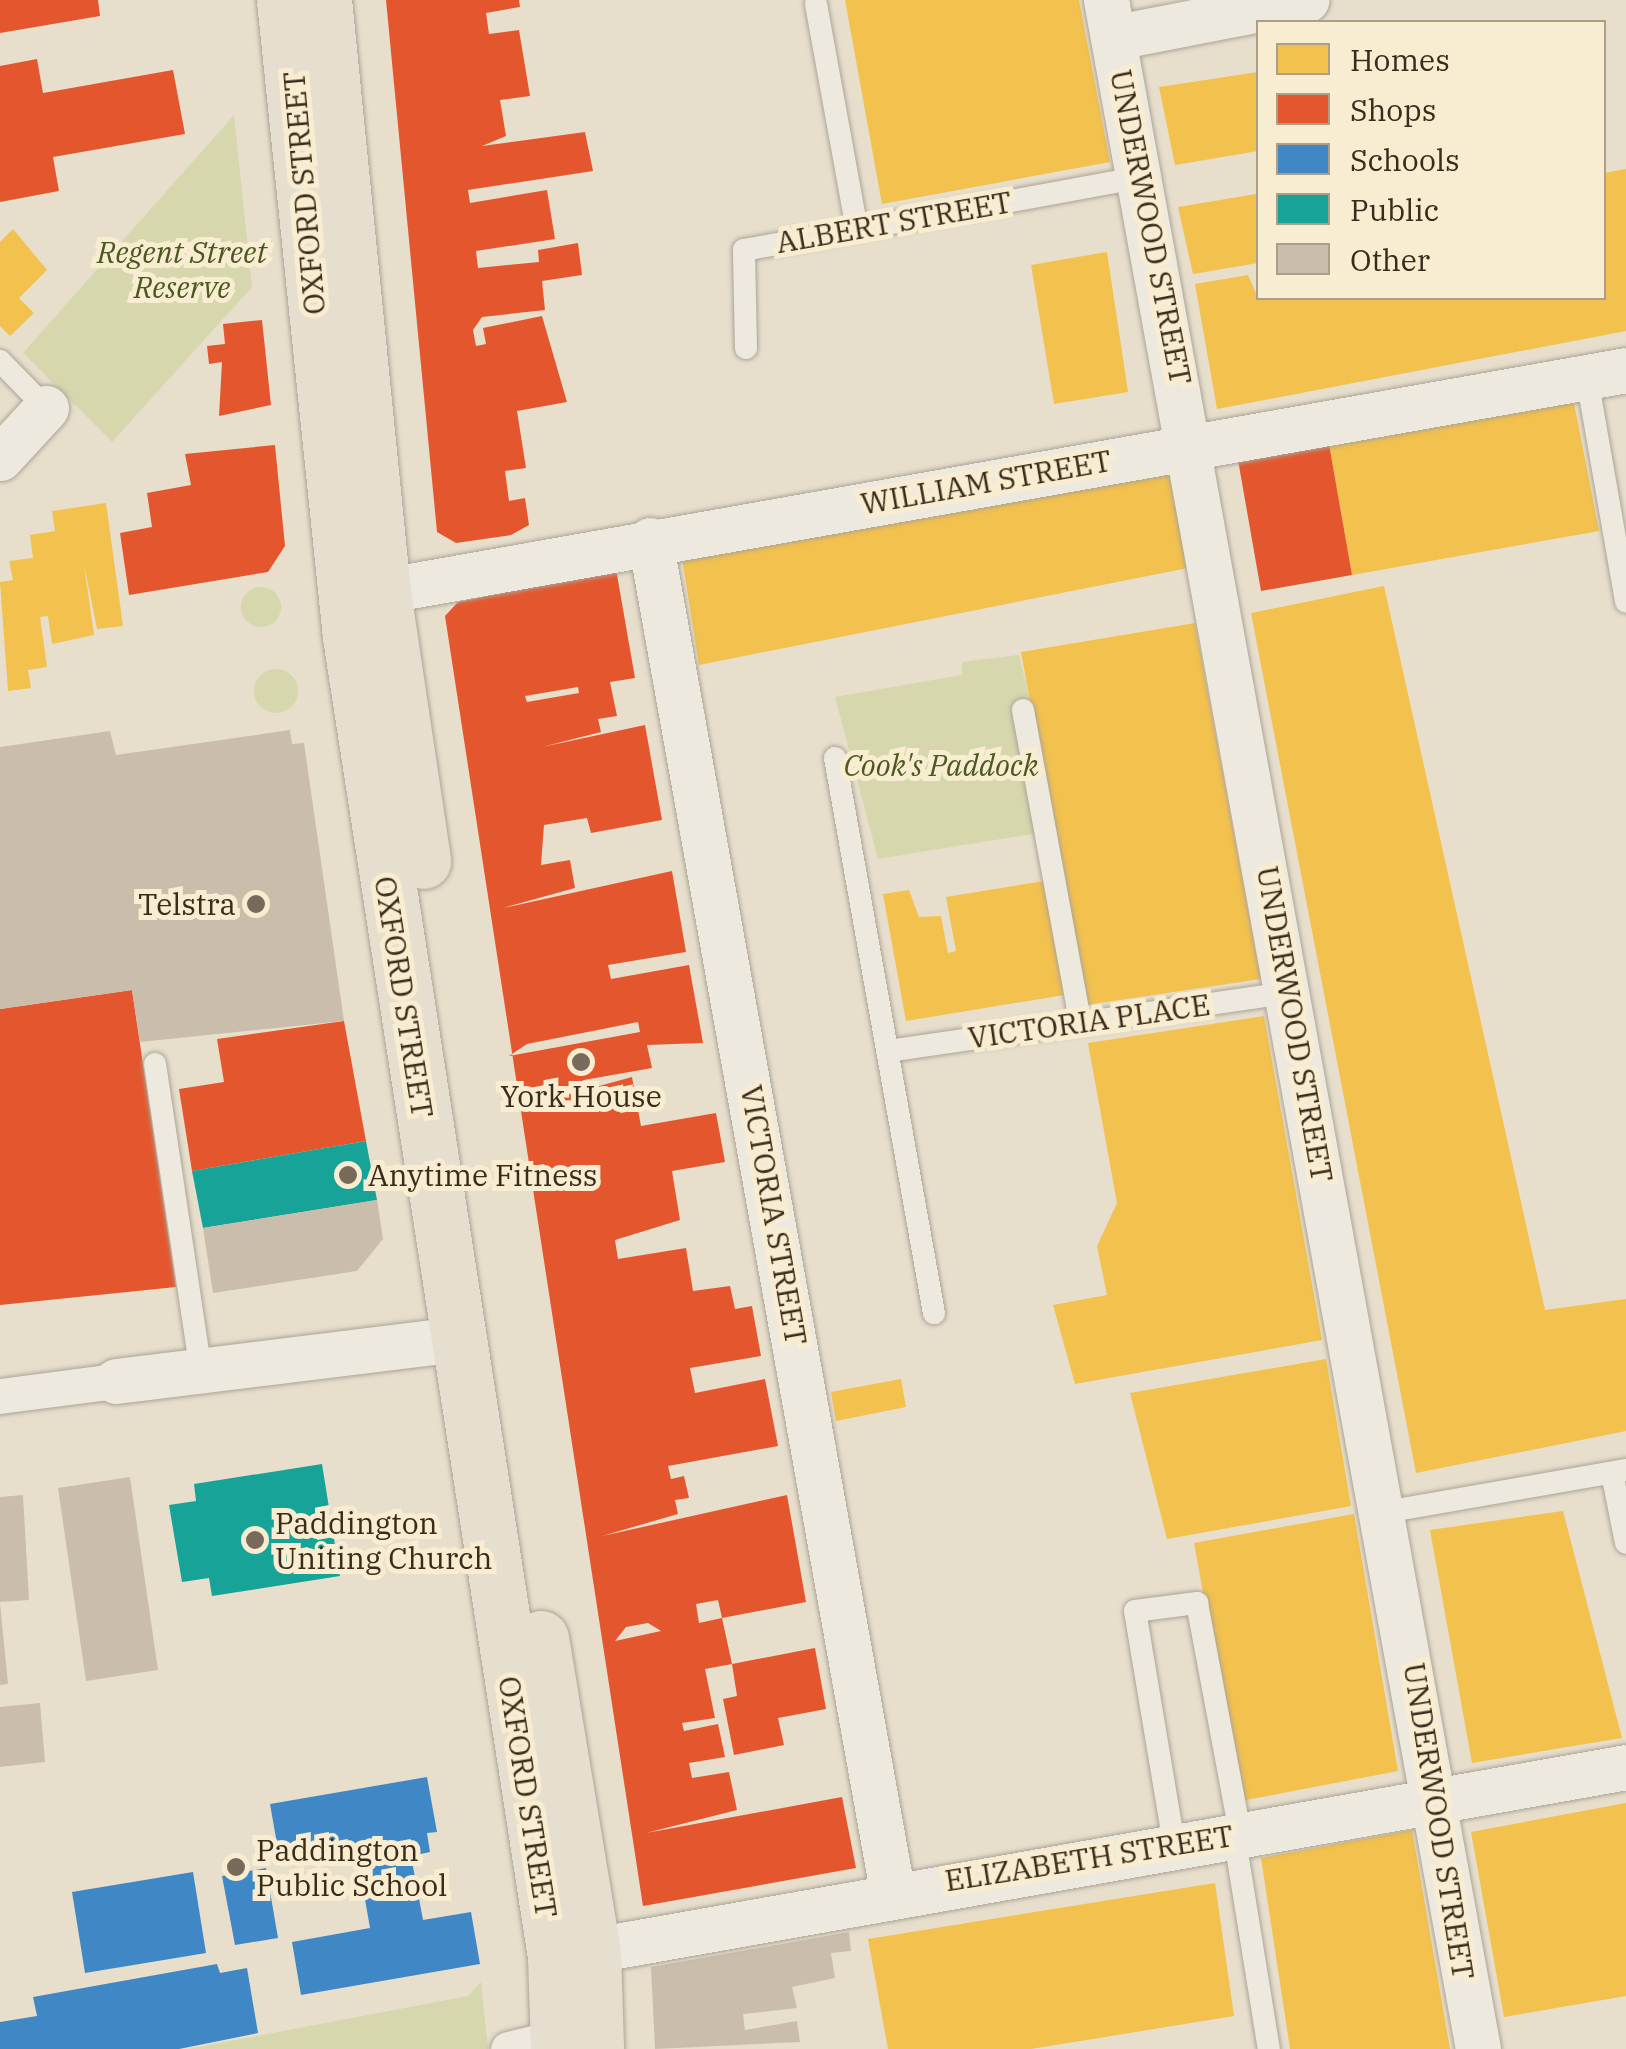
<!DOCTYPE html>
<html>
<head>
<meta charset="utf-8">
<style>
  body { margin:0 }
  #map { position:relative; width:1626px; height:2049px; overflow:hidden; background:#e7dfcc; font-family:"IBM Plex Serif",serif }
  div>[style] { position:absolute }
  .green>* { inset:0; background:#d6d7ad }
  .round { border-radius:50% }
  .homes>* { inset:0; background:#f2c14e }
  .shops>* { inset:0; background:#e4572e }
  .schools>* { inset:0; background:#3f88c5 }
  .public>* { inset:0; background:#17a398 }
  .building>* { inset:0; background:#cbbdac }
  .roads { filter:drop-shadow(0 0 2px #aca496) drop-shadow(0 0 2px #aca496) }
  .service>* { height:22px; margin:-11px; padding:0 11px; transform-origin:11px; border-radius:11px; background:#eee9df }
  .pedestrian>* { height:35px; margin:-17.5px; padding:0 17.5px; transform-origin:17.5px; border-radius:17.5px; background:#eee9df }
  .minor>* { height:45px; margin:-22.5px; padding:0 22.5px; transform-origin:22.5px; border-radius:22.5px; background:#eee9df }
  .primary>* { height:55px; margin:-27.5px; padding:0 27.5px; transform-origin:27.5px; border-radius:27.5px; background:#e6dfcf }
  .dots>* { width:28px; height:28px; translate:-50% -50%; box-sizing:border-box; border:5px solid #f8edd1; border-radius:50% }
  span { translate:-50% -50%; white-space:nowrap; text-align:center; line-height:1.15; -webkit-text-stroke:10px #f8edd1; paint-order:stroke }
  .street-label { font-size:30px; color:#3b2b1c }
  .park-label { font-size:30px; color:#4b5921; font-style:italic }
  .poi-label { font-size:30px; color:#3b2b1c }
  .right { translate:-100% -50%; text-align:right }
  .left { translate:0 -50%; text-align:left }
  .legend { position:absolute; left:1256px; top:20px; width:350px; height:280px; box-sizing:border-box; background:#f8edd1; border:2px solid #ac9f89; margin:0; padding:12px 18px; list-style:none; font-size:30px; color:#3b2b1c }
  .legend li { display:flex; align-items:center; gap:20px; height:50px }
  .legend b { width:50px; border:2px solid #ac9f89 }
</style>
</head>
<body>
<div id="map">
  <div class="green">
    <i style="clip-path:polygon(234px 115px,252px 287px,112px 442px,23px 353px)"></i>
    <i class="round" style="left:241px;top:587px;width:40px;height:40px"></i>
    <i style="clip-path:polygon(1019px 655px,1033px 713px,1038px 833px,878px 859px,835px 697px,962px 675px,962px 662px)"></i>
    <i class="round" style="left:254px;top:669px;width:44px;height:44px"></i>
    <i style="clip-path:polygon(481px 1982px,488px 2049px,188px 2049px,468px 1996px)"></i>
  </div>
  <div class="homes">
    <i style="clip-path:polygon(845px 0,1079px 0,1110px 162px,882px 204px)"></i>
    <i style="clip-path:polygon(1258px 72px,1258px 151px,1175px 165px,1159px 87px)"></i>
    <i style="clip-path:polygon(1626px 169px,1626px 331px,1217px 409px,1195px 284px,1248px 275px,1258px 298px,1604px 298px,1604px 173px)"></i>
    <i style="clip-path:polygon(1256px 194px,1258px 263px,1193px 274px,1178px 207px)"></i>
    <i style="clip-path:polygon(13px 229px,47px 270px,19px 298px,34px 313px,10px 336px,0 326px,0 242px)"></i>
    <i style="clip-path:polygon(1107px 252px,1128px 392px,1054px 404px,1031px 265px)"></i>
    <i style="clip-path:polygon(1573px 398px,1599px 531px,1352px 575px,1329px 444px)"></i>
    <i style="clip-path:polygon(1169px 473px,1188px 568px,699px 665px,682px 558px)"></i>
    <i style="clip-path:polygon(106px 503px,123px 626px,97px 629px,84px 564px,94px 635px,52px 644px,48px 616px,40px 617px,47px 667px,28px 670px,31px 688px,8px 691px,0 582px,13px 580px,9px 561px,33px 558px,30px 535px,55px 531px,52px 511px)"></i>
    <i style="clip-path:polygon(1384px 586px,1545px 1310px,1626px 1299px,1626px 1431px,1416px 1473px,1251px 613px)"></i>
    <i style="clip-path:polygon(1195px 623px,1261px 979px,1086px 1005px,1021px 652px)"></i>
    <i style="clip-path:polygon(1044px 881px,1064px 995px,906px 1021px,883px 894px,909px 890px,919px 917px,941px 916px,948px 953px,956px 951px,946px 897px)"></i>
    <i style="clip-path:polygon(1264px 1016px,1322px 1340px,1075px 1384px,1053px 1305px,1107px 1295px,1097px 1246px,1117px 1203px,1088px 1043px)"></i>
    <i style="clip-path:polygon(1326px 1359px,1351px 1506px,1167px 1539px,1130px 1393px)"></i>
    <i style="clip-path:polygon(901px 1379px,906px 1407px,836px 1421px,831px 1392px)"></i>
    <i style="clip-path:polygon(1563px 1511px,1622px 1738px,1472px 1763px,1430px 1530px)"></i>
    <i style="clip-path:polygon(1354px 1514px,1398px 1771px,1241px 1801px,1194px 1543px)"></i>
    <i style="clip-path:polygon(1626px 1803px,1626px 1996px,1504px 2017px,1471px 1832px)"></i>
    <i style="clip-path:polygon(1412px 1830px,1450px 2049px,1290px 2049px,1261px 1858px)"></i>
    <i style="clip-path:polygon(1215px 1883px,1234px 2016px,1031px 2049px,888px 2049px,868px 1939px)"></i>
  </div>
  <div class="shops">
    <i style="clip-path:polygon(0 0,98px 0,100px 16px,0 33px)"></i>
    <i style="clip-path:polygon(386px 0,519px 0,520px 7px,486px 13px,489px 34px,519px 30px,530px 96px,500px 100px,506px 136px,482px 146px,585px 132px,593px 171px,468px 190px,470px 203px,547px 190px,555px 239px,476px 251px,478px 268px,539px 262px,538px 250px,578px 243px,582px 275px,542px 281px,545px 310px,482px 317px,473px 330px,476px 346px,486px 344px,483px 328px,542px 316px,567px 402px,517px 411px,526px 468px,505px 471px,509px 501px,525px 498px,529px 525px,511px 535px,456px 543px,437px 532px)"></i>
    <i style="clip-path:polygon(37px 59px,43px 93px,173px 70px,185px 134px,53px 157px,59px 191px,0 202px,0 66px)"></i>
    <i style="clip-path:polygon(262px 320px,271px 405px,219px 416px,222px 362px,209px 364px,207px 346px,225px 344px,223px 324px)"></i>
    <i style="clip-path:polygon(1329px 444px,1352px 575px,1261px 591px,1238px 460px)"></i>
    <i style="clip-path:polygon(275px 445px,285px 546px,268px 572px,129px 595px,120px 533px,152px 527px,147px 493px,191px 485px,185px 454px)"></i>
    <i style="clip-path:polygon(evenodd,616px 569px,635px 678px,610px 682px,617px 716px,598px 719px,601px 732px,542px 747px,645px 725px,662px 820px,591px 833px,587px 818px,544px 825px,541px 865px,570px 860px,575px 888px,503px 908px,672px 871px,686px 952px,608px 965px,611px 979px,689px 965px,703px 1043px,647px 1045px,652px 1068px,584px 1080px,530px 1105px,632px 1077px,641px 1126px,716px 1113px,725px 1162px,672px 1171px,680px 1220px,615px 1240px,618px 1259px,686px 1248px,693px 1291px,730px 1286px,735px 1309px,752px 1306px,761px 1356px,690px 1368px,695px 1393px,765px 1379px,778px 1446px,668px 1466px,671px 1479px,684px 1476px,689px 1498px,675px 1500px,678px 1514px,602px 1536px,787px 1495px,806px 1602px,722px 1618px,718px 1600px,696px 1604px,699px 1623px,722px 1618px,732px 1664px,705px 1669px,715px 1718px,682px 1723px,684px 1731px,718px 1724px,725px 1757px,689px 1763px,692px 1778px,729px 1772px,737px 1810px,646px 1833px,842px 1797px,856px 1868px,643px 1906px,445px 616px,458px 602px,616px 569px,578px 687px,579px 693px,527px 702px,525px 696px,578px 687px,616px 569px,638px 1022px,640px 1032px,509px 1056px,527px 1044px,638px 1022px,616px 569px,648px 1623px,661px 1631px,615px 1641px,626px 1627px,648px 1623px)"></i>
    <i style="clip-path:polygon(132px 990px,176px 1287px,0 1305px,0 1009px)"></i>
    <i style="clip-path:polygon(344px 1021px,366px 1141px,192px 1171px,179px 1089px,224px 1082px,217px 1039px)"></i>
    <i style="clip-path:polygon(815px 1648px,826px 1709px,778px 1718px,784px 1745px,734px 1755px,723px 1699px,737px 1696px,732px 1664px)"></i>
  </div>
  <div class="schools">
    <i style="clip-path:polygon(427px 1777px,437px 1832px,427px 1833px,430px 1852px,411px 1856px,423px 1920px,471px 1912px,480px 1964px,301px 1995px,292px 1942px,370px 1928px,356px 1848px,280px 1861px,270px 1804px)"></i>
    <i style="clip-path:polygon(266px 1868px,278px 1938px,235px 1945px,222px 1876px)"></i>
    <i style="clip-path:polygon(193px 1872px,206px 1953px,85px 1973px,72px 1892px)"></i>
    <i style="clip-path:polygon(217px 1964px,220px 1973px,247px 1968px,258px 2033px,179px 2049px,0 2049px,0 2022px,37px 2016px,33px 1997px)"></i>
  </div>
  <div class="public">
    <i style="clip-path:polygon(366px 1141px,377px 1200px,203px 1228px,192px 1171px)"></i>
    <i style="clip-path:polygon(322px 1464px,340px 1576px,212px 1596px,209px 1578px,182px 1582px,169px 1505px,196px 1501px,194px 1484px)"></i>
  </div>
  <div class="building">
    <i style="clip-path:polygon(290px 730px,292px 744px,304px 743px,344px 1021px,140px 1042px,132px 990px,0 1009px,0 747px,110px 731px,116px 755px)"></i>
    <i style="clip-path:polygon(377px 1200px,383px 1239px,357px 1271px,213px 1293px,203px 1228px)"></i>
    <i style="clip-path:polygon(130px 1477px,158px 1670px,86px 1681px,58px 1488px)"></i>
    <i style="clip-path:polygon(23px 1495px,29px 1600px,0 1602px,0 1497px)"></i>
    <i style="clip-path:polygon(0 1603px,8px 1684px,0 1685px)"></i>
    <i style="clip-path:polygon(40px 1703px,45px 1762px,0 1767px,0 1707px)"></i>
    <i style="clip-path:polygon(849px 1932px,851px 1951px,831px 1953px,835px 1978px,792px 1987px,797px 2008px,743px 2014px,745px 2030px,797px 2021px,800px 2042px,655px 2049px,651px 1967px)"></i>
  </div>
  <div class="roads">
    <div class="service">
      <i style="left:816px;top:4px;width:229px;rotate:79.7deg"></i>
      <i style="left:746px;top:348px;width:98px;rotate:-91.2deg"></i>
      <i style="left:744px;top:250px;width:404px;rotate:-10.4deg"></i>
      <i style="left:0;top:361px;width:66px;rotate:45.6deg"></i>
      <i style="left:1587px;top:378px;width:227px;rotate:80.1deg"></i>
      <i style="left:1023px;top:710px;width:317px;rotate:79.6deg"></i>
      <i style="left:835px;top:758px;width:564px;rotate:79.89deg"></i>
      <i style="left:888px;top:1051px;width:407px;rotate:-8.3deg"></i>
      <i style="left:155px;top:1064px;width:310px;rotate:81.5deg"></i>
      <i style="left:1612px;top:1473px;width:71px;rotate:78.7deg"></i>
      <i style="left:1385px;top:1512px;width:245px;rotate:-9.9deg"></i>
      <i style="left:1234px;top:1834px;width:218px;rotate:80.8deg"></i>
      <i style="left:1174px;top:1844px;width:236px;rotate:-99.5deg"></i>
      <i style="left:1135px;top:1611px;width:63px;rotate:-7.4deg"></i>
      <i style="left:1197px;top:1603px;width:234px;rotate:79.4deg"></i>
    </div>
    <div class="pedestrian">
      <i style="left:0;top:1396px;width:117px;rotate:-7.4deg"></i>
      <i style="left:508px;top:2049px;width:50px;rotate:-13.8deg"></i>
    </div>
    <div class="minor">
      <i style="left:1106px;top:0;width:2082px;rotate:79.71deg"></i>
      <i style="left:1116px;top:37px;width:194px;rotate:-11deg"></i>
      <i style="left:0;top:458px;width:68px;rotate:-47.4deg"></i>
      <i style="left:650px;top:540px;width:1372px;rotate:79.84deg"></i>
      <i style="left:348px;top:597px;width:1298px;rotate:-10.07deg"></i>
      <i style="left:116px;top:1381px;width:343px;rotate:-7deg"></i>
      <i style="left:560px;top:1956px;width:1083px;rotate:-10.05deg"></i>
    </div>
    <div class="primary">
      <i style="left:284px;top:0;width:640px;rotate:84.08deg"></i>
      <i style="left:350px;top:637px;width:1336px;rotate:81.17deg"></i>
      <i style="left:555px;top:1957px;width:92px;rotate:88.1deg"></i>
      <i style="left:324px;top:0;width:595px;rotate:84.31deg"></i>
      <i style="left:383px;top:592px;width:272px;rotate:81.5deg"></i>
      <i style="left:541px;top:1638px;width:317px;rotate:80.6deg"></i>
      <i style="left:593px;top:1951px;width:98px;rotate:88.2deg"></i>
    </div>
  </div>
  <div class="dots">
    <i style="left:256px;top:904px;background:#776a5a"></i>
    <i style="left:581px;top:1062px;background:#776a5a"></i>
    <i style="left:348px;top:1175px;background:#776a5a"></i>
    <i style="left:255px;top:1540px;background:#776a5a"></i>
    <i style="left:236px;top:1867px;background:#776a5a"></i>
  </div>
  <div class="street-label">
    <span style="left:304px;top:193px;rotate:-95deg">OXFORD STREET</span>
    <span style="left:894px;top:222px;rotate:-10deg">ALBERT STREET</span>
    <span style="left:1151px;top:227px;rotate:79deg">UNDERWOOD STREET</span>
    <span style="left:986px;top:482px;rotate:-10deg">WILLIAM STREET</span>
    <span style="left:404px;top:997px;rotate:81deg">OXFORD STREET</span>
    <span style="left:1089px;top:1021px;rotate:-8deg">VICTORIA PLACE</span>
    <span style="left:1295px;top:1024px;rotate:80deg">UNDERWOOD STREET</span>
    <span style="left:774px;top:1215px;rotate:80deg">VICTORIA STREET</span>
    <span style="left:528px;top:1797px;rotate:81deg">OXFORD STREET</span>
    <span style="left:1439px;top:1821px;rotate:81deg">UNDERWOOD STREET</span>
    <span style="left:1089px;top:1858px;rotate:-9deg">ELIZABETH STREET</span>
  </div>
  <div class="park-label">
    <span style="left:182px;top:269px">Regent Street<br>Reserve</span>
    <span style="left:941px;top:765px">Cook's Paddock</span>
  </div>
  <div class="poi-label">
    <span class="right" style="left:236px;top:904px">Telstra</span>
    <span style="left:581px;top:1096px">York House</span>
    <span class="left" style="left:368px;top:1175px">Anytime Fitness</span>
    <span class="left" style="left:275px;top:1540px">Paddington<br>Uniting Church</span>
    <span class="left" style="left:256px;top:1867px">Paddington<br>Public School</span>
  </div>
  <ul class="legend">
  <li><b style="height:28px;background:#f2c14e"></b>Homes</li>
  <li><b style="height:28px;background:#e4572e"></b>Shops</li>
  <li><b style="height:28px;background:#3f88c5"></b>Schools</li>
  <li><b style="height:28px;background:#17a398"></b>Public</li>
  <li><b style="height:28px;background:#cbbdac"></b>Other</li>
  </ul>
</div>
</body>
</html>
